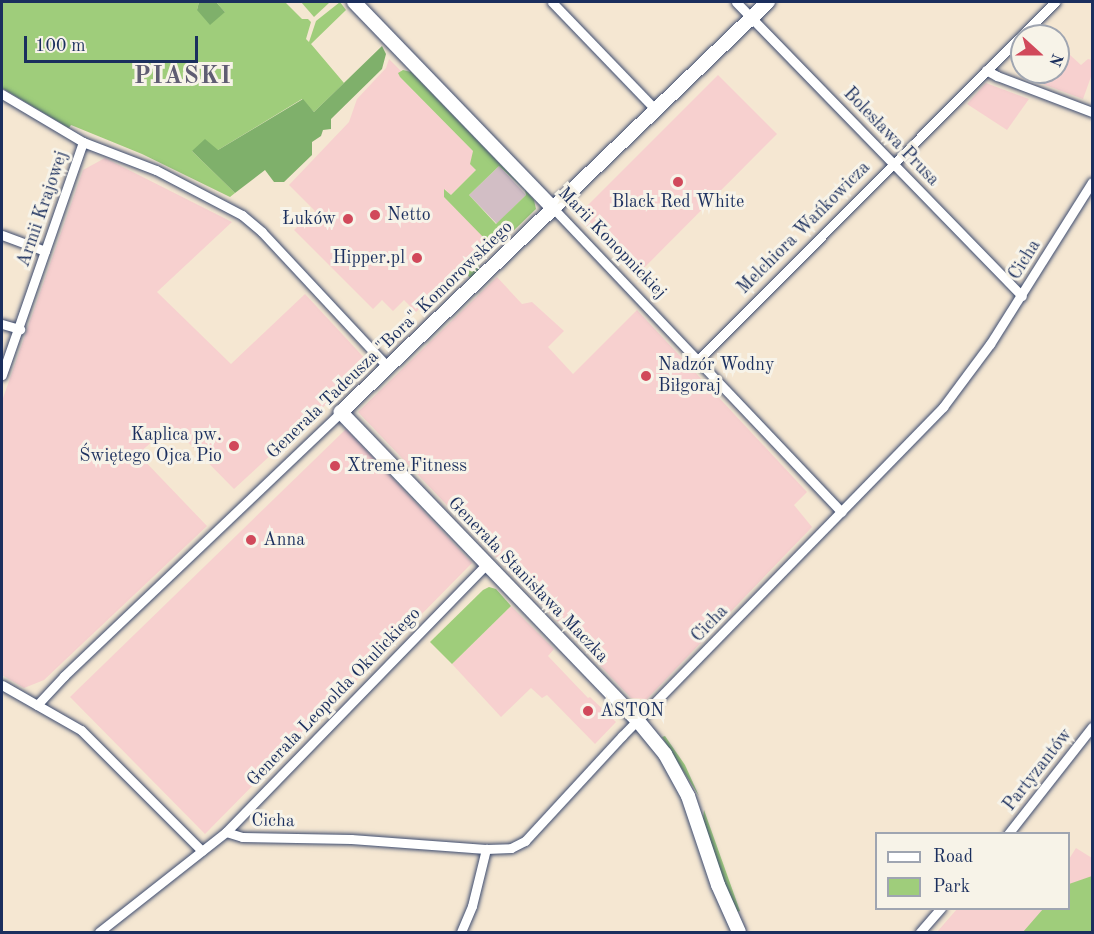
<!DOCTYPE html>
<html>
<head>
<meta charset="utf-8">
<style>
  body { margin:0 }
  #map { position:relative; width:1094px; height:934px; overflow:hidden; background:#f5e7d2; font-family:"Old Standard TT",serif }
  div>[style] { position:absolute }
  .built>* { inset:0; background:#f7d0cf }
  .industrial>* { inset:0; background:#d2bec5 }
  .green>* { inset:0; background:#9fcd7b }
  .forest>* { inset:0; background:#7fb06b }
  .roads { filter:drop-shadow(0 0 2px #3c4b6f) drop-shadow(0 0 2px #3c4b6f) }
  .street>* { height:9px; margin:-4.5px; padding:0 4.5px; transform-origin:4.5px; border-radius:4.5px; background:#fff }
  .secondary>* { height:14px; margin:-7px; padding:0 7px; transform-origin:7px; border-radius:7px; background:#fff }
  .dots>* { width:16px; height:16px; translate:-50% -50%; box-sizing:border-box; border:3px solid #f7f3e8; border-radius:50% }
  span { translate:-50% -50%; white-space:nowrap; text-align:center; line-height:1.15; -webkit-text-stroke:6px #f7f3e8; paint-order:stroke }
  .street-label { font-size:18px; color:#1b2f5e }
  .poi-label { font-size:18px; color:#1b2f5e }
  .left { translate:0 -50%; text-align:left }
  .right { translate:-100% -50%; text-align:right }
  .district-label { font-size:24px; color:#5f5d73; font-weight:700; letter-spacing:1.5px }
  .frame { position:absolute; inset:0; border:3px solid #1b2f5e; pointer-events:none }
  .legend { position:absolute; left:875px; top:832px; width:195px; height:78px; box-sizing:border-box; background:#f7f3e8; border:2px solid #9fa5b1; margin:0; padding:8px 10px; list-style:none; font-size:18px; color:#1b2f5e }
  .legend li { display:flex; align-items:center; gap:12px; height:30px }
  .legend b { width:30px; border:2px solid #9fa5b1 }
  .north { position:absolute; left:1010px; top:24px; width:60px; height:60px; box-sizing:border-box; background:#f7f3e8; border:2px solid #9fa5b1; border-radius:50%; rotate:111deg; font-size:16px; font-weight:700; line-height:24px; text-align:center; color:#1b2f5e }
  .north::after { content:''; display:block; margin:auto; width:21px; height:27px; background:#d1495b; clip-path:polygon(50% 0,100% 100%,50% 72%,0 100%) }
  .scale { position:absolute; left:24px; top:36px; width:174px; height:27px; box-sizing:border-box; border:3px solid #1b2f5e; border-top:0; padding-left:8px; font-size:18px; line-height:21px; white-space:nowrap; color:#1b2f5e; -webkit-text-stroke:4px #f7f3e8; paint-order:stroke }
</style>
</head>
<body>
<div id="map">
  <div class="built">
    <i style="clip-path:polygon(1069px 54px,1081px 65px,1088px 59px,1092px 60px,1092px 74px,1083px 99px,1040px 83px,1051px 72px,1058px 72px,1058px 65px)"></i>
    <i style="clip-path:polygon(389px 59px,401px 71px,400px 77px,473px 151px,471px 162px,476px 170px,451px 195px,445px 189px,444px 197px,489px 241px,416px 312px,404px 300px,393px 311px,382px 300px,373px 309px,294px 230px,315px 211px,289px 185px,349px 122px,357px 99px,386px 68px)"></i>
    <i style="clip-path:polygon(718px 75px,777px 134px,635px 277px,577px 216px)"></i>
    <i style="clip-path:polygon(986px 83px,1029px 99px,1007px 130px,967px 104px)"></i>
    <i style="clip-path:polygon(105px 158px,232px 222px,157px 292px,231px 364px,305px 294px,370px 364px,234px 489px,171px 425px,138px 454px,207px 526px,44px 680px,24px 688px,2px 675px,2px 401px,83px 170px)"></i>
    <i style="clip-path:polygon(497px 277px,522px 304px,532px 302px,564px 331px,548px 347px,573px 374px,637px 310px,807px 492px,794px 505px,812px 527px,647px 699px,631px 698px,358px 412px)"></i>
    <i style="clip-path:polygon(346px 429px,472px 563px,205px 834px,70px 697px)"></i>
    <i style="clip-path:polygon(511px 606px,554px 649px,548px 656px,588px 698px,590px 697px,616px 722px,595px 744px,547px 695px,542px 698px,531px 688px,501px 717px,452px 664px)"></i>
    <i style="clip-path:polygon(1076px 848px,1092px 858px,1092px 932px,937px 932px,957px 909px,1068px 908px,1069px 859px)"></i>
  </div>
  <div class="industrial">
    <i style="clip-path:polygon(499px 166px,526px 195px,497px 224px,469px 195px)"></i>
  </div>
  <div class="green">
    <i style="clip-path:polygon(2px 2px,199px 2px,197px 10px,225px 12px,216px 2px,285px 2px,302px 19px,308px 19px,311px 22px,306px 39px,309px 42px,316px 21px,340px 2px,346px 10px,311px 44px,344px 83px,314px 112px,302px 99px,218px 150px,192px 151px,235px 193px,230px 197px,142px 154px,71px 125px,69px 128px,2px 88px)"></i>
    <i style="clip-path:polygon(301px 2px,330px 2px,314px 17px)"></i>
    <i style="clip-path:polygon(403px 70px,411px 72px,523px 188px,499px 166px,469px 195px,496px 224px,526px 195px,525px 190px,534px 200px,536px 209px,506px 238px,486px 240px,444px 197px,444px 189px,451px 195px,476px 170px,470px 164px,473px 151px,400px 77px,398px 73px)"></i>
    <i style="clip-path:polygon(480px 260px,478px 271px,470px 278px,465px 272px)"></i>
    <i style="clip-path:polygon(489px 587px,496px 589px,511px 606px,452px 664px,430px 642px,483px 590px)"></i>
    <i style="clip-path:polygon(665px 736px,685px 765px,699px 796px,662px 737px)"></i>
    <i style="clip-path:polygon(704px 810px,740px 911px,737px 912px,721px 874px,703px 819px)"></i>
    <i style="clip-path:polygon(1092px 876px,1092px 932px,1023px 932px,1043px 909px,1068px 908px,1069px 884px)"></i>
  </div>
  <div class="forest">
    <i style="clip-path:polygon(199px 2px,216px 2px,225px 12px,210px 25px,197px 10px)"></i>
    <i style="clip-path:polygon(382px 46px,386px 54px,382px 69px,331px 119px,331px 129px,323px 130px,321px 136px,312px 142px,312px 155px,284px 182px,274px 182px,265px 170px,235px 193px,192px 151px,205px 139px,218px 150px,303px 99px,314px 112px)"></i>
  </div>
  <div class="roads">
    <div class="street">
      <i style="left:552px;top:2px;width:150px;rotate:46.1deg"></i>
      <i style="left:736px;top:2px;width:410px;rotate:45.8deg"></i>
      <i style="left:986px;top:70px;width:13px;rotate:29deg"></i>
      <i style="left:997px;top:76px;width:102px;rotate:20.8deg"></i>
      <i style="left:2px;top:94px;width:94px;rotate:30.7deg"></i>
      <i style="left:83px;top:142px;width:247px;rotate:109.2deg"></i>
      <i style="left:83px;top:142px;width:78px;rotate:21deg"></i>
      <i style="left:156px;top:170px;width:97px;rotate:27.6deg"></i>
      <i style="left:242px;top:215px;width:26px;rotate:40deg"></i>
      <i style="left:262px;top:232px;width:185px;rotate:47deg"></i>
      <i style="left:553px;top:208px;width:419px;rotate:46.5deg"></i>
      <i style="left:2px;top:235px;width:46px;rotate:20.4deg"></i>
      <i style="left:2px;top:324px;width:19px;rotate:16deg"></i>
      <i style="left:698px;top:360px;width:506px;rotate:-45.08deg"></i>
      <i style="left:2px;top:685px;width:91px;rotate:29.7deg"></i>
      <i style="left:81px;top:730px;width:171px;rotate:45deg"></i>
      <i style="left:37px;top:705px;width:40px;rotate:-47deg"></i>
      <i style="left:64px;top:676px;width:383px;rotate:-43.6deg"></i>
      <i style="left:226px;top:832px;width:17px;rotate:17deg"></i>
      <i style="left:242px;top:837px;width:109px;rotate:1.1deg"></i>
      <i style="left:351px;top:839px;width:135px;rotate:4.2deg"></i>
      <i style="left:486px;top:849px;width:25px;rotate:-2deg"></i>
      <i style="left:511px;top:848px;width:16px;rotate:-27deg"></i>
      <i style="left:525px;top:841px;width:143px;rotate:-47.3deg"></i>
      <i style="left:622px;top:736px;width:460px;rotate:-45.7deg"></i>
      <i style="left:943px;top:407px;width:79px;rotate:-53.3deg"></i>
      <i style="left:990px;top:344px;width:191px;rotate:-57.8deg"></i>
      <i style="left:1008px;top:834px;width:136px;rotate:-51.9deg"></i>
      <i style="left:99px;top:932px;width:162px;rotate:-38.2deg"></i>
      <i style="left:226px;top:832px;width:374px;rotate:-45.8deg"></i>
      <i style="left:461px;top:932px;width:28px;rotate:-67deg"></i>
      <i style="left:472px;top:906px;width:59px;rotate:-76.2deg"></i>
      <i style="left:920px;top:932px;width:32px;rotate:-49deg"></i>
    </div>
    <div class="secondary">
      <i style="left:354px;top:2px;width:286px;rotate:46deg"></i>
      <i style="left:739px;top:932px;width:51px;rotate:-114.1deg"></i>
      <i style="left:718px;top:885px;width:94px;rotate:-108.6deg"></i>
      <i style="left:688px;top:796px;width:48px;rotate:-118.7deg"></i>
      <i style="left:665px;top:754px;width:43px;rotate:-129.3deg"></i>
      <i style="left:638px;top:721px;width:429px;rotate:-133.9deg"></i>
      <i style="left:341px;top:412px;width:592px;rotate:-43.84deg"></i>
    </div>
  </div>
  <div class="dots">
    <i style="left:678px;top:182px;background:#d1495b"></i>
    <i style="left:375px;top:215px;background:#d1495b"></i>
    <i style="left:348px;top:219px;background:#d1495b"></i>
    <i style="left:417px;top:258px;background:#d1495b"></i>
    <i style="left:646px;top:376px;background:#d1495b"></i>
    <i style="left:234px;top:446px;background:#d1495b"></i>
    <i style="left:335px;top:466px;background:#d1495b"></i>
    <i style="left:251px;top:540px;background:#d1495b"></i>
    <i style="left:588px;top:711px;background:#d1495b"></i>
  </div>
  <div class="street-label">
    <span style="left:891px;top:137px;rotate:46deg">Bolesława Prusa</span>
    <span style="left:43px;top:209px;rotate:-71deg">Armii Krajowej</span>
    <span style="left:804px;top:228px;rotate:-45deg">Melchiora Wańkowicza</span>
    <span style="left:612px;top:243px;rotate:46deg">Marii Konopnickiej</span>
    <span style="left:1025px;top:260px;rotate:-58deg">Cicha</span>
    <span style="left:390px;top:340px;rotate:-44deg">Generała Tadeusza "Bora" Komorowskiego</span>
    <span style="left:528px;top:580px;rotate:46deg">Generała Stanisława Maczka</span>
    <span style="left:710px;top:624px;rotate:-46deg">Cicha</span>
    <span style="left:334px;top:697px;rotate:-46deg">Generała Leopolda Okulickiego</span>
    <span style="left:1038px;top:770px;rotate:-52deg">Partyzantów</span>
    <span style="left:273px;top:821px;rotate:1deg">Cicha</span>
  </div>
  <div class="poi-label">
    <span style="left:678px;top:202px">Black Red White</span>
    <span class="left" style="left:387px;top:215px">Netto</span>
    <span class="right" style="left:336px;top:219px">Łuków</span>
    <span class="right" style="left:405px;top:258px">Hipper.pl</span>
    <span class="left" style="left:658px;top:376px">Nadzór Wodny<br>Biłgoraj</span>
    <span class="right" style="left:222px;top:446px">Kaplica pw.<br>Świętego Ojca Pio</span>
    <span class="left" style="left:347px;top:466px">Xtreme Fitness</span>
    <span class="left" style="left:263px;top:540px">Anna</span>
    <span class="left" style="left:600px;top:711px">ASTON</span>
  </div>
  <div class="district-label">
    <span style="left:183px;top:78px">PIASKI</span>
  </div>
  <div class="frame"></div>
  <ul class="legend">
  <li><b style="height:8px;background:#fff"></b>Road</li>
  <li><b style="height:16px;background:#9fcd7b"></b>Park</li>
  </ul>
  <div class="north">N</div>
  <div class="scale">100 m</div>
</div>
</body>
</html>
